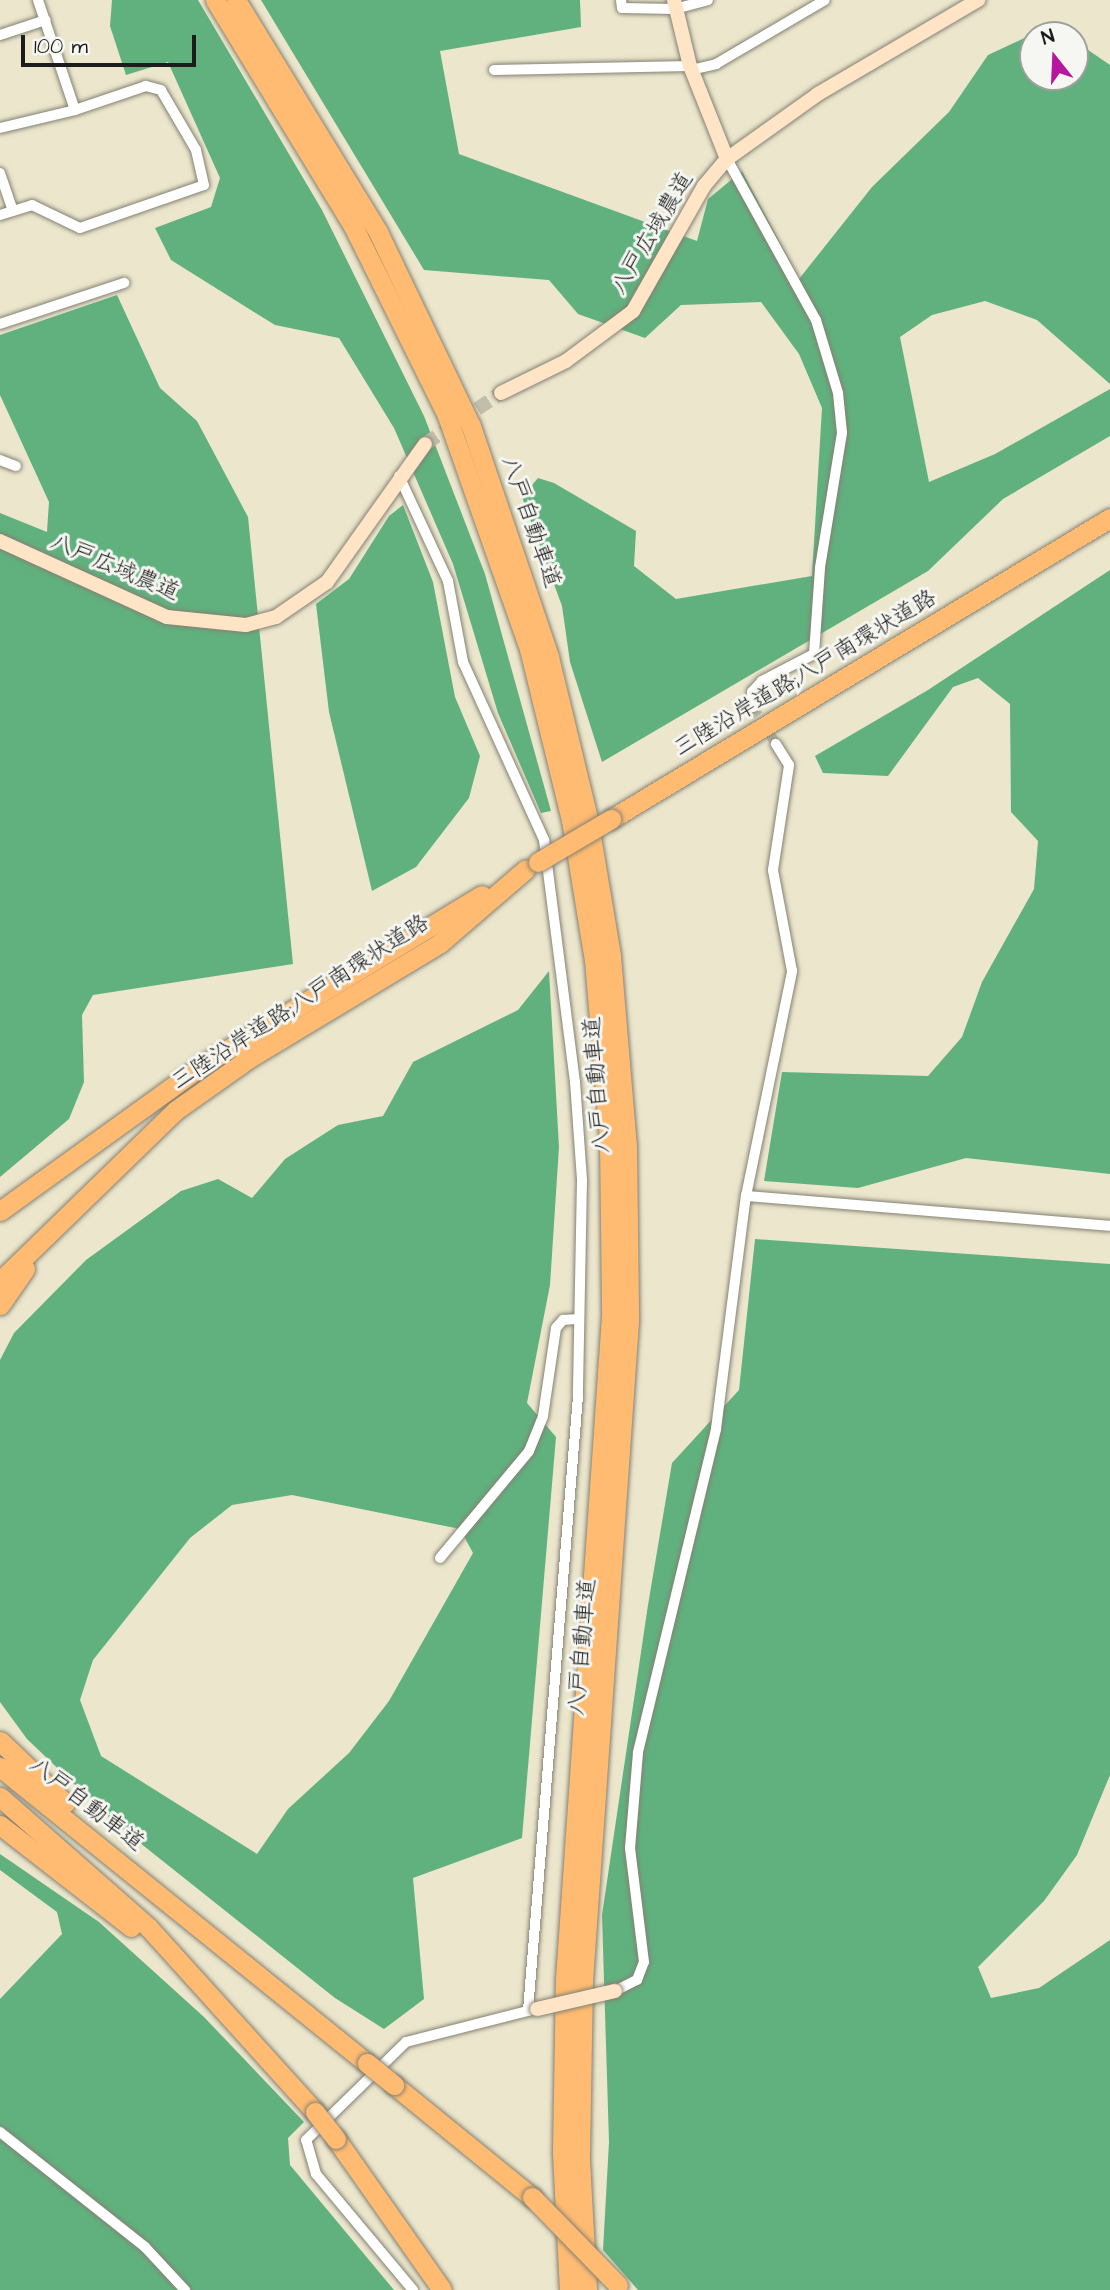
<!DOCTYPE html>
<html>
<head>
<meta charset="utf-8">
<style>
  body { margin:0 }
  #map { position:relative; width:1110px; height:2290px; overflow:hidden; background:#ebe6cc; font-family:"Architects Daughter","Klee One",sans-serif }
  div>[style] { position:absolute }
  .forest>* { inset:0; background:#60b17e }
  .street-tunnel>* { height:10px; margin-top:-5px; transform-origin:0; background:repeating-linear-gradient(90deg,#c2bea9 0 10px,transparent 0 15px) }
  .secondary-tunnel>* { height:14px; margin-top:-7px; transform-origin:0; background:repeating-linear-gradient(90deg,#c2bea9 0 14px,transparent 0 21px) }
  .roads { filter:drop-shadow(0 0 2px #848174) drop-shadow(0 0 2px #848174) }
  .street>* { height:10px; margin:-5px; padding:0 5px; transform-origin:5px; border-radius:5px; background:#fff }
  .secondary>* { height:14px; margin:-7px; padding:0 7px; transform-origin:7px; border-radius:7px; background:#ffe4c6 }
  .highway>* { height:19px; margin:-9.5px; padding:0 9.5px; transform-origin:9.5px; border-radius:9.5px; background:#ffbb71 }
  .bridges { filter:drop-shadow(0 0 2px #848174) drop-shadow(0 0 2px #848174) }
  .secondary-bridge>* { height:14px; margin:-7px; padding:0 7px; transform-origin:7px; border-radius:7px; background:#ffe4c6 }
  .highway-bridge>* { height:19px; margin:-9.5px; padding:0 9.5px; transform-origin:9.5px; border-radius:9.5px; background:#ffbb71 }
  span { translate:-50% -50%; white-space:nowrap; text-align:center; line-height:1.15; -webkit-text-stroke:6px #f6f6f2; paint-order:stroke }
  .street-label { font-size:23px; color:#1c1c1c }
  .north { position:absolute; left:1019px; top:21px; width:70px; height:70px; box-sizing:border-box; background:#f6f6f2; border:2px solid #9f9f9c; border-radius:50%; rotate:342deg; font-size:19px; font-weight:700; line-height:28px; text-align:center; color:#1c1c1c }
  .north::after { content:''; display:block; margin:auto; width:24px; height:32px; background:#b5179e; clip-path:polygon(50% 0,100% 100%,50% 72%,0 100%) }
  .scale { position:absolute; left:21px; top:35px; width:175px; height:32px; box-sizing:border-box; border:4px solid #1c1c1c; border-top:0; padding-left:9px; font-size:21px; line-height:24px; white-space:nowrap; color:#1c1c1c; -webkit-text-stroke:5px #f6f6f2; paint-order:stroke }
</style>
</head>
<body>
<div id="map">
  <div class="forest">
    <i style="clip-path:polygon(112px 0,198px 0,322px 210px,424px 416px,485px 574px,551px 811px,541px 813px,498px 713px,453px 564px,394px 428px,339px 338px,275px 325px,171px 260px,155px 228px,211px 207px,220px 178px,168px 62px,126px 75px,110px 26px)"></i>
    <i style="clip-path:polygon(261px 0,580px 0,581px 27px,440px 51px,459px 154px,697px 241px,708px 199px,742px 171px,799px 279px,872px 187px,949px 112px,988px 55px,1035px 33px,1054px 35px,1033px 35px,1033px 77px,1075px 77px,1075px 41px,1110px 65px,1110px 384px,1037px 320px,985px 301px,932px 315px,900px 337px,929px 482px,995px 454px,1110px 389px,1110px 436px,1003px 499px,928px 571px,602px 762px,570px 662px,562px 606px,522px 497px,538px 478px,554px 483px,636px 531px,634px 566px,676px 599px,812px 576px,822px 408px,799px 354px,761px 302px,681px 305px,645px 338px,578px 314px,549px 280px,424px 270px)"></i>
    <i style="clip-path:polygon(117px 295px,160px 388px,197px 421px,248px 517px,293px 964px,93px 995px,82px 1015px,84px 1082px,69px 1119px,0 1177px,0 513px,47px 532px,49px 502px,0 395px,0 335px)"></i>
    <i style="clip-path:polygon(403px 505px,433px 582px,455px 697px,480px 756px,469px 798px,416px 867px,372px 891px,329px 712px,316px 604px,349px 579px,389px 516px)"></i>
    <i style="clip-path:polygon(1110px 570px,1110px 1174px,966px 1158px,858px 1188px,764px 1181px,782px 1072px,928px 1076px,962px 1037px,982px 982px,1034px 889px,1038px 841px,1011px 812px,1010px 704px,978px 678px,953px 687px,888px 776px,823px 773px,815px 756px,928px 690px)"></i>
    <i style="clip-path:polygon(evenodd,549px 971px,559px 1147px,550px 1285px,527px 1403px,556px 1437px,522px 1838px,413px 1878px,424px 1999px,384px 2029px,335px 1998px,115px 1823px,27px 1739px,0 1702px,0 1360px,14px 1333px,86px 1260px,181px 1191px,218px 1179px,252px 1198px,285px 1159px,338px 1125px,383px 1116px,413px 1062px,518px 1010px,549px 971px,292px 1495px,460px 1529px,473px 1553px,389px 1701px,349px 1753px,288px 1809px,257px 1854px,101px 1756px,80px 1700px,93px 1660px,190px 1538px,232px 1505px,292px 1495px)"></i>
    <i style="clip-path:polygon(755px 1239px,1110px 1264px,1110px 1775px,1077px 1855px,1044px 1901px,978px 1967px,991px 1998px,1039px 1988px,1110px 1940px,1110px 2290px,638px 2290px,603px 2250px,609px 2142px,602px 1915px,648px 1605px,672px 1463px,739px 1390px)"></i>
    <i style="clip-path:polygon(0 1854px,99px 1922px,204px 2017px,304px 2122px,288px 2138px,290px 2165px,394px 2290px,0 2290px,0 1999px,62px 1934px,57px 1912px,0 1870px)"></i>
  </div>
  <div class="street-tunnel">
    <i style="left:753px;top:707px;width:44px;rotate:58.1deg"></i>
  </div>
  <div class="secondary-tunnel">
    <i style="left:425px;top:444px;width:92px;rotate:-33.9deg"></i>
  </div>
  <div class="roads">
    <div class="street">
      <i style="left:621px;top:0;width:8px;rotate:83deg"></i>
      <i style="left:622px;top:8px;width:53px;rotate:1.1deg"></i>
      <i style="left:675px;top:9px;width:34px;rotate:-15deg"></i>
      <i style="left:0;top:35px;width:48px;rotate:-18.1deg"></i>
      <i style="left:494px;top:70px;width:196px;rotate:-1.2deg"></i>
      <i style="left:691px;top:70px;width:26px;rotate:-13deg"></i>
      <i style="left:716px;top:64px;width:126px;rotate:-30.4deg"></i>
      <i style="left:0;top:128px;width:77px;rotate:-13.5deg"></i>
      <i style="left:75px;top:110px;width:116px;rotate:-108.6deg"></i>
      <i style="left:727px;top:159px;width:184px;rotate:61.1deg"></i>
      <i style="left:816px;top:320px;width:76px;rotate:73.2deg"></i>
      <i style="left:838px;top:393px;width:40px;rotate:84.3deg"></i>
      <i style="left:842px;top:433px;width:137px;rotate:99.3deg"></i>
      <i style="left:820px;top:568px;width:86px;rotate:94deg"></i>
      <i style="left:814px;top:654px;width:59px;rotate:152.6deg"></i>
      <i style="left:762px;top:681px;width:15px;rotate:132deg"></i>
      <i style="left:752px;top:692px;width:15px;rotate:86deg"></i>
      <i style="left:0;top:173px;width:40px;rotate:71.1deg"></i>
      <i style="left:0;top:215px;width:34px;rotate:-17deg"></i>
      <i style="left:32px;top:205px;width:53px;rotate:25.6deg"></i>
      <i style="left:80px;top:228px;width:131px;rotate:-19.1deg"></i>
      <i style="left:204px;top:185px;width:36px;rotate:-103deg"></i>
      <i style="left:196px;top:150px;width:69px;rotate:-120.3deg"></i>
      <i style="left:161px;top:90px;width:16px;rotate:-165deg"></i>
      <i style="left:146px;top:86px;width:75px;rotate:161.3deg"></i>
      <i style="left:0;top:324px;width:131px;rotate:-18.3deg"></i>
      <i style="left:0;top:460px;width:17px;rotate:21deg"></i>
      <i style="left:399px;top:476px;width:116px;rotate:65deg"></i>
      <i style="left:448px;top:581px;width:82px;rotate:79.5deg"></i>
      <i style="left:463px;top:662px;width:196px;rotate:65.5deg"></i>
      <i style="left:544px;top:840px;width:244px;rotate:82.7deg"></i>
      <i style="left:575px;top:1082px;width:98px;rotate:85.9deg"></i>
      <i style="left:582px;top:1180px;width:216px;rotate:91.1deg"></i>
      <i style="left:578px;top:1396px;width:617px;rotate:94.65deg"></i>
      <i style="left:746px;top:1196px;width:365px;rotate:4.7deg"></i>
      <i style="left:440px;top:1558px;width:139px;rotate:-50.2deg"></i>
      <i style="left:529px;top:1451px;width:38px;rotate:-68deg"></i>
      <i style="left:543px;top:1416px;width:89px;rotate:-81.6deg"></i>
      <i style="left:556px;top:1328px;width:11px;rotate:-49deg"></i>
      <i style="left:563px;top:1320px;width:16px;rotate:-4deg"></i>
      <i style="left:615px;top:1991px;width:25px;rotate:-27deg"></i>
      <i style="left:637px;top:1980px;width:19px;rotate:-69deg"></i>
      <i style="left:644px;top:1962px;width:115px;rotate:-97deg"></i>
      <i style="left:630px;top:1848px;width:96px;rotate:-85.2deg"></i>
      <i style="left:638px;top:1752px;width:332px;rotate:-76.4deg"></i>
      <i style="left:716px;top:1429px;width:235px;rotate:-82.7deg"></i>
      <i style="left:746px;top:1196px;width:230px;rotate:-78.4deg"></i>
      <i style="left:792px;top:971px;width:103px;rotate:-100.7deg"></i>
      <i style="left:773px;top:870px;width:106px;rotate:-81.3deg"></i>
      <i style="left:789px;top:765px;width:25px;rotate:-122deg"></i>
      <i style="left:0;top:2132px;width:185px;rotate:38.4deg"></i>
      <i style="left:145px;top:2247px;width:59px;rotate:47.1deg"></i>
      <i style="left:413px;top:2290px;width:151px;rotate:-129.9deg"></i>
      <i style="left:316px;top:2174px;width:35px;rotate:-106deg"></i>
      <i style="left:306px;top:2140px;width:140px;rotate:-44.4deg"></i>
      <i style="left:406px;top:2042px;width:130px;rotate:-14.3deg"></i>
    </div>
    <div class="secondary">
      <i style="left:674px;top:0;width:68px;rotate:76.4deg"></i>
      <i style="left:690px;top:66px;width:100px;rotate:68.3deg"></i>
      <i style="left:501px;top:393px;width:72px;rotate:-26.2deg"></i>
      <i style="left:566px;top:361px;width:84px;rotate:-36.7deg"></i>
      <i style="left:633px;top:311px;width:144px;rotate:-60.4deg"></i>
      <i style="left:704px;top:186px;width:35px;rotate:-50deg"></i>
      <i style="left:727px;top:159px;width:112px;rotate:-35.5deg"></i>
      <i style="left:818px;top:94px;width:186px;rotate:-30.4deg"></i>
      <i style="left:0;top:541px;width:183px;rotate:24.5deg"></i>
      <i style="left:167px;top:617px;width:79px;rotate:5.8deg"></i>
      <i style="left:246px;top:625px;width:31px;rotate:-15deg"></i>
      <i style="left:276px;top:617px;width:62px;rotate:-34.5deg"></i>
      <i style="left:327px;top:582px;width:169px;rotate:-54.6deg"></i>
    </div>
    <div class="highway">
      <i style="left:215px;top:0;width:265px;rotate:58.6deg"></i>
      <i style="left:353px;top:226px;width:209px;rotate:63.6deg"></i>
      <i style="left:446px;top:413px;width:250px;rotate:70.6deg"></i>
      <i style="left:529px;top:649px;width:176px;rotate:76.2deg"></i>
      <i style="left:571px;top:820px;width:142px;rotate:80.7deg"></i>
      <i style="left:594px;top:960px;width:181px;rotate:85.2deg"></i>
      <i style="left:609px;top:1140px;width:176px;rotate:89.3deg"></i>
      <i style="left:611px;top:1316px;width:664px;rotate:93.97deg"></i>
      <i style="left:565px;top:1978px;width:175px;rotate:91deg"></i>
      <i style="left:562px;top:2153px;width:137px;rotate:87.1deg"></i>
      <i style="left:236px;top:0;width:272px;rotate:58.5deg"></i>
      <i style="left:378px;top:232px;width:215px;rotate:64.4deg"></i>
      <i style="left:471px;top:426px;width:244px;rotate:71.3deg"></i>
      <i style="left:549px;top:657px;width:166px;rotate:76.4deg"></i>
      <i style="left:588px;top:818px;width:140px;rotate:80.5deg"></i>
      <i style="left:611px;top:956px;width:191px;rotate:85.2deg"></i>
      <i style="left:627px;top:1146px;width:175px;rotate:89.3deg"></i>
      <i style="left:629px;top:1321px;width:662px;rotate:93.99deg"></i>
      <i style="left:583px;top:1981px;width:179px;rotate:91deg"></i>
      <i style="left:580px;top:2160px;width:130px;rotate:86.9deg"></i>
      <i style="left:611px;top:819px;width:583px;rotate:-31.1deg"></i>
      <i style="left:0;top:1211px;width:251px;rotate:-35.8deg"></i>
      <i style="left:204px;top:1064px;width:325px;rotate:-31.3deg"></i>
      <i style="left:0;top:1281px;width:245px;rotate:-44.2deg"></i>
      <i style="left:176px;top:1110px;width:88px;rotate:-35.3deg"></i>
      <i style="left:248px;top:1059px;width:224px;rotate:-31.1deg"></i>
      <i style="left:440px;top:943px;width:113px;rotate:-40.7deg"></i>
      <i style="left:0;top:1305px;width:44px;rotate:-55.2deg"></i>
      <i style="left:0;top:1741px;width:90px;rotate:43.6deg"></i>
      <i style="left:0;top:1767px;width:471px;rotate:38.9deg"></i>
      <i style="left:0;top:1797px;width:198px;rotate:41.3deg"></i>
      <i style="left:149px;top:1928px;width:248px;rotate:47.9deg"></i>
      <i style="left:0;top:1825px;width:166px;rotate:37.9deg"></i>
      <i style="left:394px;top:2085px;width:178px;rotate:39.1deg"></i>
      <i style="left:336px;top:2139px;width:184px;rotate:54.9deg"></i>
    </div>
  </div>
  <div class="bridges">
    <div class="secondary-bridge">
      <i style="left:537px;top:2009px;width:80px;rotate:-13deg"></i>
    </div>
    <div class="highway-bridge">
      <i style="left:538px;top:862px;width:85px;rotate:-30.5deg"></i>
      <i style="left:367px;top:2063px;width:35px;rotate:39deg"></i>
      <i style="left:315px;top:2112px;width:34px;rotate:52deg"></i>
      <i style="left:532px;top:2197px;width:123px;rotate:45.7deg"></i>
    </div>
  </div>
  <div class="street-label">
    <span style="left:652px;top:233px;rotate:-59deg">八戸広域農道</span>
    <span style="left:531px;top:522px;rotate:71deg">八戸自動車道</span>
    <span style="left:115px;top:567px;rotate:23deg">八戸広域農道</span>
    <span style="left:805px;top:673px;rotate:-31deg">三陸沿岸道路;八戸南環状道路</span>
    <span style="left:300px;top:1002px;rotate:-33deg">三陸沿岸道路;八戸南環状道路</span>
    <span style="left:597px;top:1085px;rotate:-94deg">八戸自動車道</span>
    <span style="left:582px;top:1647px;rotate:-85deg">八戸自動車道</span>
    <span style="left:87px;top:1804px;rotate:38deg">八戸自動車道</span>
  </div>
  <div class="north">N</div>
  <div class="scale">100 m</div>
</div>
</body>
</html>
